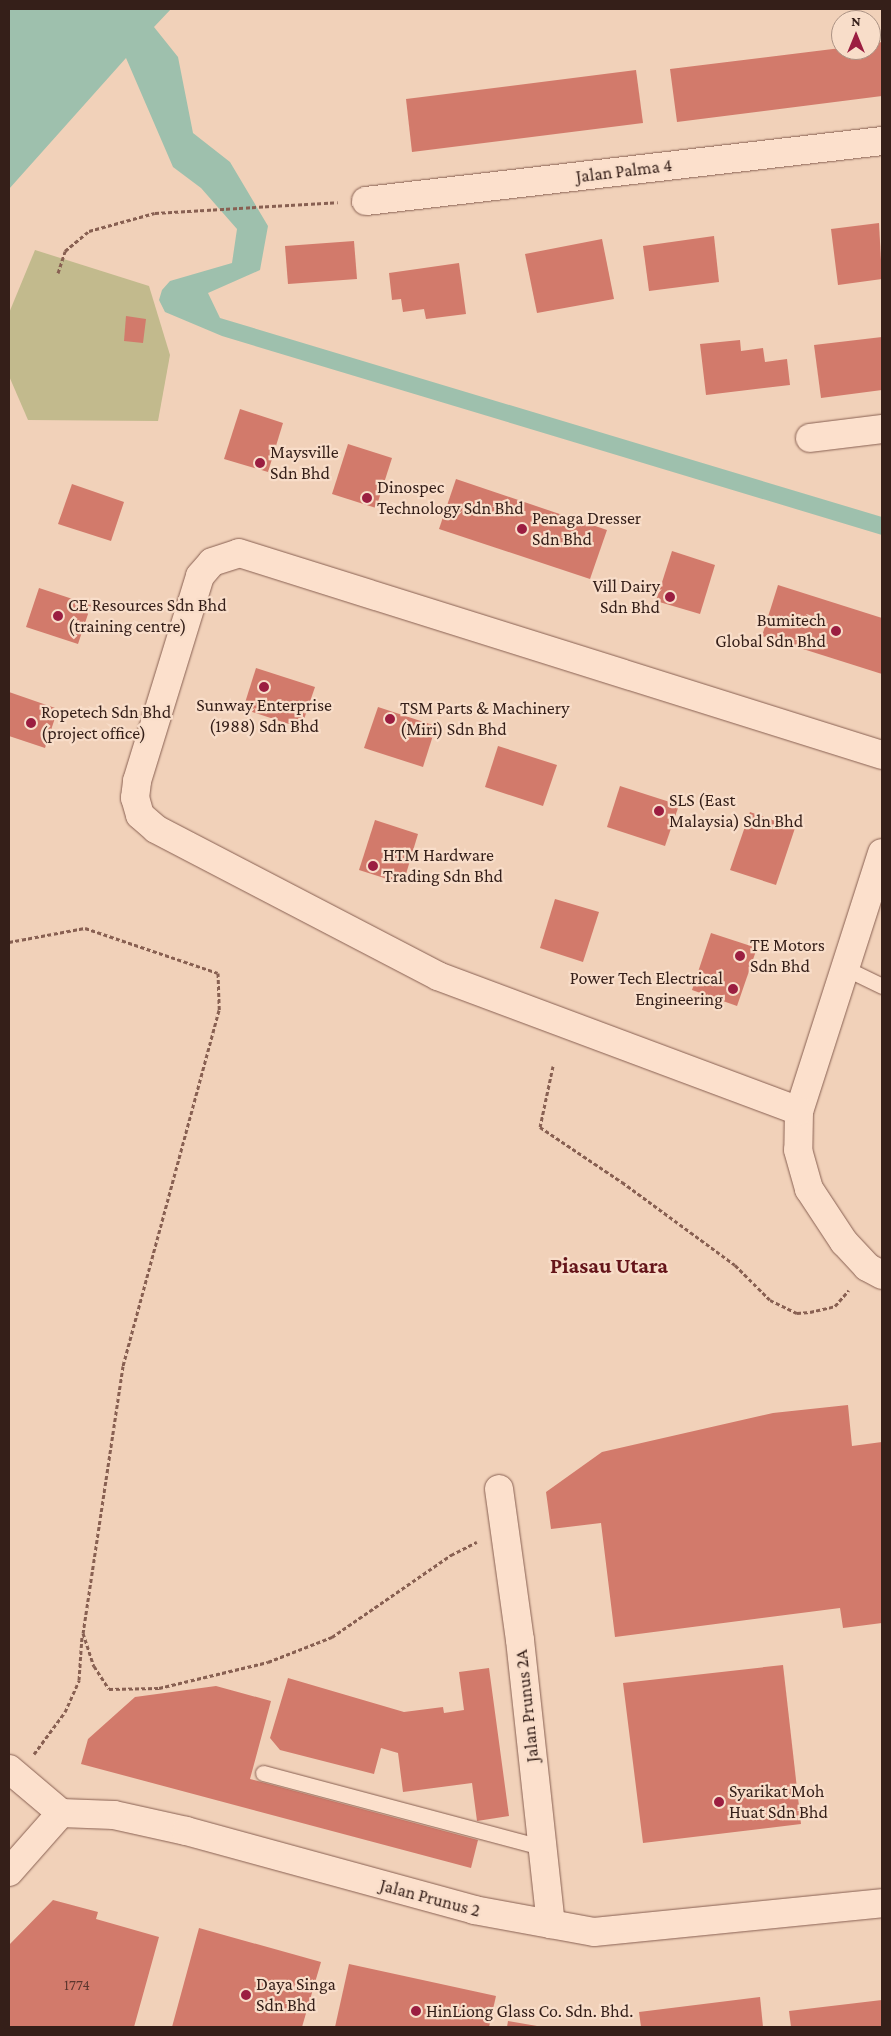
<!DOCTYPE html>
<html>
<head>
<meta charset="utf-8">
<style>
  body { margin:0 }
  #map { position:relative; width:891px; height:2036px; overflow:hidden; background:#f1d1b9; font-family:"Crimson Pro",serif }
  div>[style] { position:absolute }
  .cemetery>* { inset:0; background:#c2ba8d }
  .water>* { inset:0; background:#9ec0ad }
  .building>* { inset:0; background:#d27a6b }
  .path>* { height:3px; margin-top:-1.5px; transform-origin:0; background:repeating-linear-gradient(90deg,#886052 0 4px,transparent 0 6.5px) }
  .roads { filter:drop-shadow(0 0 1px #886052) drop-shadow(0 0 1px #886052) }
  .service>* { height:15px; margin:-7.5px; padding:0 7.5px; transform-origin:7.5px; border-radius:7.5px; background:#fce0cc }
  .minor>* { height:28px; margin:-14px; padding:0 14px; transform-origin:14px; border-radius:14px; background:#fce0cc }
  .dots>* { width:14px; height:14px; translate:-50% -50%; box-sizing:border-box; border:2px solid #f8ddc9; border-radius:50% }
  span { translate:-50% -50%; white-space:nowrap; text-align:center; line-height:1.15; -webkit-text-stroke:4.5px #f8ddc9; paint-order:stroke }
  .number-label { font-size:15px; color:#5c362e }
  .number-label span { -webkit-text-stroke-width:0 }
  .street-label { font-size:18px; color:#351f19 }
  .poi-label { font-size:18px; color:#351f19 }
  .left { translate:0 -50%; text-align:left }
  .right { translate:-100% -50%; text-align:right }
  .district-label { font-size:22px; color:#65151a; font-weight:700 }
  .frame { position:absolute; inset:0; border:10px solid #351f19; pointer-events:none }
  .north { position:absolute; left:831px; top:10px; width:50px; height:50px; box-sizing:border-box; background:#f8ddc9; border:1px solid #aa9183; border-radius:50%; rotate:0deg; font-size:14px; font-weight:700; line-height:20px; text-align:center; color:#351f19 }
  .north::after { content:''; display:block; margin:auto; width:18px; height:22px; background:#9b1e41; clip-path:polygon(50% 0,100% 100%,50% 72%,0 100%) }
</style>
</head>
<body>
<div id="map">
  <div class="cemetery">
    <i style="clip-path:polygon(35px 250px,149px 286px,170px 355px,158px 421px,28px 420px,9px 376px,9px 313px)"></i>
  </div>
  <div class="water">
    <i style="clip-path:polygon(9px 9px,171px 9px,154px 27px,178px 57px,193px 133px,230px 162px,268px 226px,260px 270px,208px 293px,220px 318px,882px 517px,882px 535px,222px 336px,165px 312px,159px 300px,162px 290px,170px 281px,232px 263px,237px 229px,201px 188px,173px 167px,126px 58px,9px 189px)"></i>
  </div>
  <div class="building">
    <i style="clip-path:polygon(882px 42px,882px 96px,677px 122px,670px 69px,841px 48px,871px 50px,871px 44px)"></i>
    <i style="clip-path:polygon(636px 70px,643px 123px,412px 152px,406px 99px)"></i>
    <i style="clip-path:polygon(879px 223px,882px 279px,838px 285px,831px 229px)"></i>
    <i style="clip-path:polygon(714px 236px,719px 282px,649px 291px,643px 246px)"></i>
    <i style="clip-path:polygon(602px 239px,614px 299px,537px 313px,525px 254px)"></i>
    <i style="clip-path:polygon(354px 241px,357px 279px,288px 284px,285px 246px)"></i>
    <i style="clip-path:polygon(459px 263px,466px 314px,426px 319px,424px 309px,403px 312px,401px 299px,392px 300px,389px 273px)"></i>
    <i style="clip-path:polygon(126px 316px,146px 319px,143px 343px,124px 341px)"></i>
    <i style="clip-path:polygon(882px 337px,882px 390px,821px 398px,814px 345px)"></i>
    <i style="clip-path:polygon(740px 340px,741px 351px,763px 348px,765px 362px,787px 359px,790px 385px,706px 395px,700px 344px)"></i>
    <i style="clip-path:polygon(240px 409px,283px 423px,268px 472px,224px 459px)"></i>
    <i style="clip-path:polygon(348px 444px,392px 458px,376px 508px,332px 494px)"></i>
    <i style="clip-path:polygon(456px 479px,607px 530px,590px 579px,439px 529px)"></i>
    <i style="clip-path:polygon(72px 484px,124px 502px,111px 541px,58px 524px)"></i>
    <i style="clip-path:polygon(672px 551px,715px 565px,700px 614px,656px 601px)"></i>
    <i style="clip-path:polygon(778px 585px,882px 618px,882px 674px,762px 636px)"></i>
    <i style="clip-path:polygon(39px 588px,91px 605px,78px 644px,26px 627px)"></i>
    <i style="clip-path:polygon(256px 668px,315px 687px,301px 728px,243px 709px)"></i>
    <i style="clip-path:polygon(9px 692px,58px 709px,45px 748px,9px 736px)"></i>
    <i style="clip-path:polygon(378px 707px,436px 726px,423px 767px,364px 748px)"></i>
    <i style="clip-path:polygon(498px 746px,557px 765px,543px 806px,485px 787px)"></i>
    <i style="clip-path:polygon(620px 786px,679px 805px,665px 846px,607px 827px)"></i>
    <i style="clip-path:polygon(750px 812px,795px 828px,776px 885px,730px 870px)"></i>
    <i style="clip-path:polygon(375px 820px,418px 834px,403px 884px,359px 870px)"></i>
    <i style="clip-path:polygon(555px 899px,599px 912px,583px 962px,540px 948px)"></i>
    <i style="clip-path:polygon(711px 933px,757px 948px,737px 1006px,692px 990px)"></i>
    <i style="clip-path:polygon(848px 1405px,852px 1446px,882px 1442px,882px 1623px,843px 1628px,840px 1608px,615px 1637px,601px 1523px,551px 1529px,546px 1492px,602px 1452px,773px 1413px)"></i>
    <i style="clip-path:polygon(783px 1665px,801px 1824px,643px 1843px,623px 1683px)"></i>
    <i style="clip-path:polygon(489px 1668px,509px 1816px,477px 1821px,472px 1783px,403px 1792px,398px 1753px,381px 1748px,374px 1774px,280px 1750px,270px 1738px,288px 1678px,404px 1712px,443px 1707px,444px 1713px,464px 1710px,459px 1672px)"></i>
    <i style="clip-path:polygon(216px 1686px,271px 1701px,250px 1779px,478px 1840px,471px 1868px,81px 1764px,88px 1739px,135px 1697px)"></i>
    <i style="clip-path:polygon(53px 1900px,98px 1912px,96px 1919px,159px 1937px,134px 2027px,9px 2027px,9px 1945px)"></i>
    <i style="clip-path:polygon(199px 1928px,321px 1962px,302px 2027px,172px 2027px)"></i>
    <i style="clip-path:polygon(349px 1964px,496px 1996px,489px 2027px,335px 2027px)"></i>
    <i style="clip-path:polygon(760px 1997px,763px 2027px,641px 2027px,639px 2012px)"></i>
    <i style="clip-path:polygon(882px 2000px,882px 2027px,791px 2027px,789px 2011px)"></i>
    <i style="clip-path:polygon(508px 2021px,537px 2026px,537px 2027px,507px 2027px)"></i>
  </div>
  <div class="path">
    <i style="left:58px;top:273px;width:23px;rotate:-72deg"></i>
    <i style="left:65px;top:251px;width:31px;rotate:-40deg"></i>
    <i style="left:89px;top:231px;width:68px;rotate:-15.3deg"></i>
    <i style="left:155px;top:213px;width:183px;rotate:-3.4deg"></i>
    <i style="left:9px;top:942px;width:77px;rotate:-10.4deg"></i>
    <i style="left:85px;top:928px;width:140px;rotate:18.7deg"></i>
    <i style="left:218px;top:973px;width:37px;rotate:88deg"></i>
    <i style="left:219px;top:1010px;width:369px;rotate:105.1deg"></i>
    <i style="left:123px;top:1366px;width:270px;rotate:98.5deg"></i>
    <i style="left:83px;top:1633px;width:35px;rotate:72deg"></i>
    <i style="left:94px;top:1666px;width:27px;rotate:57deg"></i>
    <i style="left:109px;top:1689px;width:50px;rotate:-1.1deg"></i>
    <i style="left:159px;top:1688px;width:112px;rotate:-13.4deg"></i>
    <i style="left:268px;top:1662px;width:69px;rotate:-21.3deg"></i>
    <i style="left:332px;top:1637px;width:145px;rotate:-34.6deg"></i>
    <i style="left:451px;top:1555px;width:29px;rotate:-27deg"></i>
    <i style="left:553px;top:1066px;width:62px;rotate:102deg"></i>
    <i style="left:540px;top:1127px;width:99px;rotate:33.9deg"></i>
    <i style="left:622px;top:1182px;width:140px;rotate:36.3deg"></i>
    <i style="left:735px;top:1265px;width:49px;rotate:45deg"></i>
    <i style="left:770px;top:1300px;width:30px;rotate:26deg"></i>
    <i style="left:797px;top:1313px;width:13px;rotate:-4deg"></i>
    <i style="left:810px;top:1312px;width:26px;rotate:-13deg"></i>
    <i style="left:835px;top:1306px;width:21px;rotate:-49deg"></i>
    <i style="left:34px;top:1754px;width:52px;rotate:-53.6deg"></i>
    <i style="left:65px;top:1712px;width:35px;rotate:-66deg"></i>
    <i style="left:79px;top:1680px;width:44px;rotate:-86.1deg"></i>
  </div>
  <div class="roads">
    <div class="service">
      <i style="left:847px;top:969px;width:39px;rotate:26deg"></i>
      <i style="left:263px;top:1773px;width:289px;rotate:14.9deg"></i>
    </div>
    <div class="minor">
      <i style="left:366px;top:201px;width:519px;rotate:-6.63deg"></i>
      <i style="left:810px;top:438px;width:73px;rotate:-7.1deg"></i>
      <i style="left:882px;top:853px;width:271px;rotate:107.8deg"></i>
      <i style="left:799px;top:1111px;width:39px;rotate:91deg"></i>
      <i style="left:798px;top:1150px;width:41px;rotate:74.2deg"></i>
      <i style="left:809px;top:1189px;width:64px;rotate:56.6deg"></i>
      <i style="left:844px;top:1242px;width:34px;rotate:47deg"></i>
      <i style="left:867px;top:1267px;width:17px;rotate:28deg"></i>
      <i style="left:799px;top:1111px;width:385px;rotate:-159.5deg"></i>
      <i style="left:438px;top:976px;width:318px;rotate:-152.5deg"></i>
      <i style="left:156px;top:829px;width:21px;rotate:-139deg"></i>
      <i style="left:140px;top:815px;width:18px;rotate:-106deg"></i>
      <i style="left:135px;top:798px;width:17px;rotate:-83deg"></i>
      <i style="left:137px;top:781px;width:214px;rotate:-72.9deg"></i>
      <i style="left:200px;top:576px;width:18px;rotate:-49deg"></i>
      <i style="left:212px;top:562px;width:28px;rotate:-18deg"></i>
      <i style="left:239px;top:553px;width:674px;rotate:17.44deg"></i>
      <i style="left:499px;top:1489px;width:152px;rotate:82.1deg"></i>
      <i style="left:520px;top:1640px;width:286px;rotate:83.8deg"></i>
      <i style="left:9px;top:1769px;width:68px;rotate:40.2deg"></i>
      <i style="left:9px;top:1872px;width:79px;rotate:-48.6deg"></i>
      <i style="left:61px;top:1813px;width:53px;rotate:2.2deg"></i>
      <i style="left:114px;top:1815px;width:74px;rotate:12.5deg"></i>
      <i style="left:186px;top:1831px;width:299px;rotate:15.3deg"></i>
      <i style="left:474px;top:1910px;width:122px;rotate:10.4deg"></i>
      <i style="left:594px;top:1932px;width:289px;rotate:-5.7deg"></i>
    </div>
  </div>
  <div class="dots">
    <i style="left:260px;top:463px;background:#9b1e41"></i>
    <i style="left:367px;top:498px;background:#9b1e41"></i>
    <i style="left:522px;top:529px;background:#9b1e41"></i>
    <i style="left:670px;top:597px;background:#9b1e41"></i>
    <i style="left:58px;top:616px;background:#9b1e41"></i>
    <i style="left:836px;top:631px;background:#9b1e41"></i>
    <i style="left:264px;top:687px;background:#9b1e41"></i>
    <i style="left:390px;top:719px;background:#9b1e41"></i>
    <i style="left:31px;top:723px;background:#9b1e41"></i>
    <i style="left:659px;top:811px;background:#9b1e41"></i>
    <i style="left:373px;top:866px;background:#9b1e41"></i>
    <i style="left:740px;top:956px;background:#9b1e41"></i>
    <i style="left:733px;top:989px;background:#9b1e41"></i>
    <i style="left:719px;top:1802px;background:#9b1e41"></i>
    <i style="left:246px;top:1995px;background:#9b1e41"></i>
    <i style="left:416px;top:2011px;background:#9b1e41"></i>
  </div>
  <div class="number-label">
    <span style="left:77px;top:1986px">1774</span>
  </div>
  <div class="street-label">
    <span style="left:624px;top:171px;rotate:-7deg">Jalan Palma 4</span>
    <span style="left:527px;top:1706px;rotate:-96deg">Jalan Prunus 2A</span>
    <span style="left:430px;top:1898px;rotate:15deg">Jalan Prunus 2</span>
  </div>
  <div class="poi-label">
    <span class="left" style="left:270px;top:463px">Maysville<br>Sdn Bhd</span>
    <span class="left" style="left:377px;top:498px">Dinospec<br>Technology Sdn Bhd</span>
    <span class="left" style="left:532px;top:529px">Penaga Dresser<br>Sdn Bhd</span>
    <span class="right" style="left:660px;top:597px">Vill Dairy<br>Sdn Bhd</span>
    <span class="left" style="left:68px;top:616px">CE Resources Sdn Bhd<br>(training centre)</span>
    <span class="right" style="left:826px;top:631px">Bumitech<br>Global Sdn Bhd</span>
    <span style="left:264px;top:716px">Sunway Enterprise<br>(1988) Sdn Bhd</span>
    <span class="left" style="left:400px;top:719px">TSM Parts &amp; Machinery<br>(Miri) Sdn Bhd</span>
    <span class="left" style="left:41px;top:723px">Ropetech Sdn Bhd<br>(project office)</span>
    <span class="left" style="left:669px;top:811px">SLS (East<br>Malaysia) Sdn Bhd</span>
    <span class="left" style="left:383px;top:866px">HTM Hardware<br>Trading Sdn Bhd</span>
    <span class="left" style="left:750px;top:956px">TE Motors<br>Sdn Bhd</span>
    <span class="right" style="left:723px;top:989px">Power Tech Electrical<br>Engineering</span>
    <span class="left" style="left:729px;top:1802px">Syarikat Moh<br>Huat Sdn Bhd</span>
    <span class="left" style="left:256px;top:1995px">Daya Singa<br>Sdn Bhd</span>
    <span class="left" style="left:426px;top:2011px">HinLiong Glass Co. Sdn. Bhd.</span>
  </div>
  <div class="district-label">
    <span style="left:609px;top:1266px">Piasau Utara</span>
  </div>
  <div class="frame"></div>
  <div class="north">N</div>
</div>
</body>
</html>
